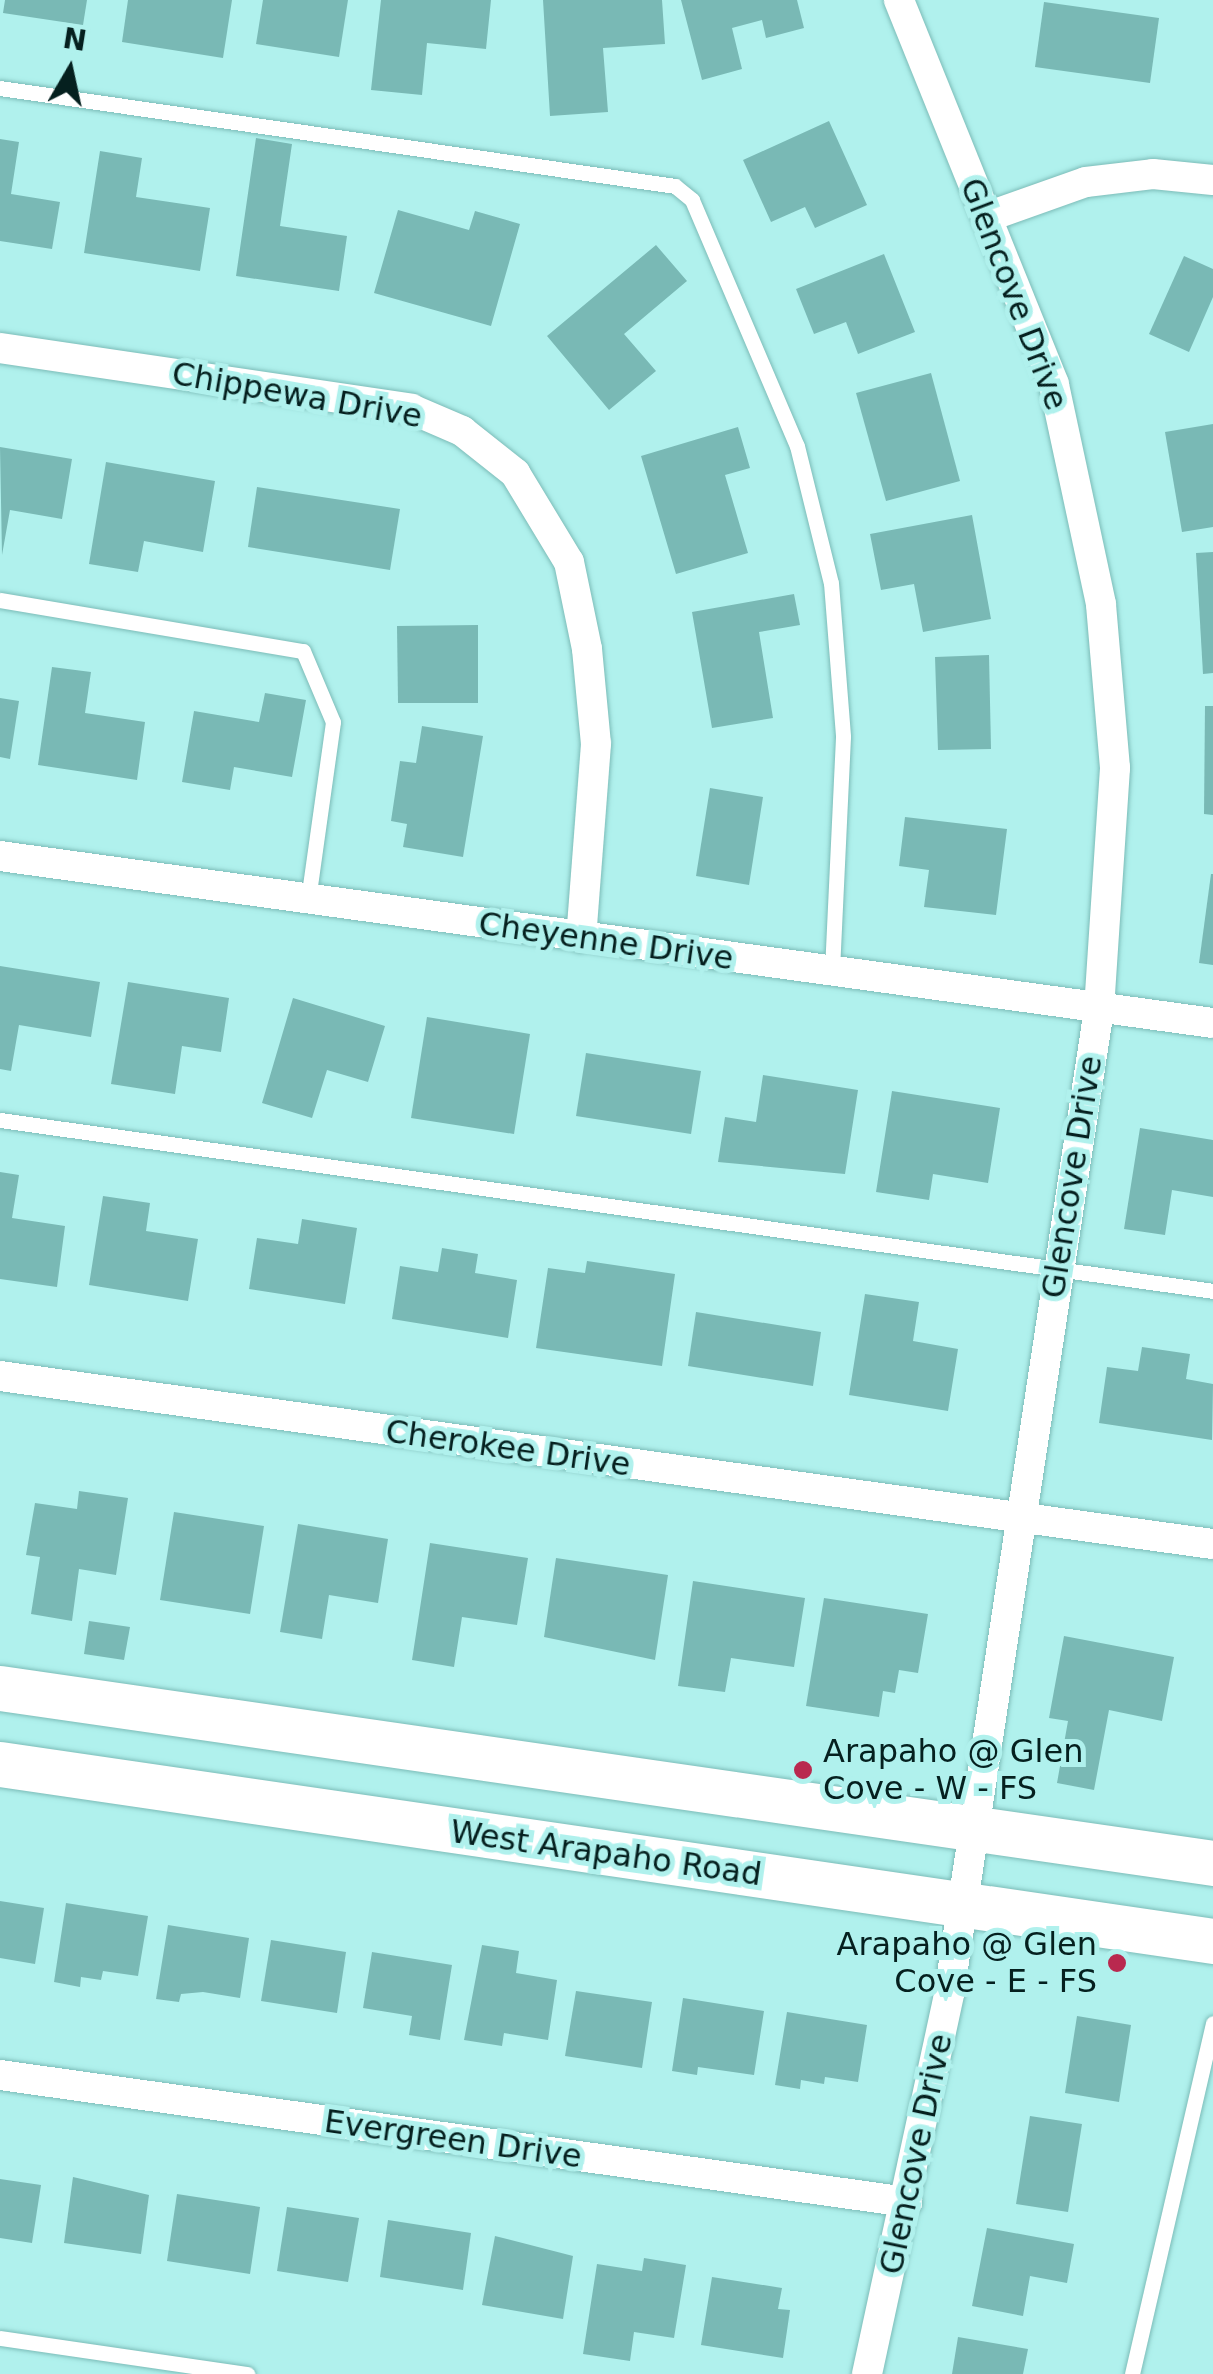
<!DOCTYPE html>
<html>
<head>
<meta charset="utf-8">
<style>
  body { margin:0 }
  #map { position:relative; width:1213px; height:2374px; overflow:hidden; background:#b0f1ed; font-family:"DejaVu Sans",sans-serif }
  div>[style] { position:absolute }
  .building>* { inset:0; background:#79b9b5 }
  .roads { filter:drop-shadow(0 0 2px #7cbcb8) drop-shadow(0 0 2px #7cbcb8) }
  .lane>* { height:15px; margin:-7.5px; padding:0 7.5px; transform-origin:7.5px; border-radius:7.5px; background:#fff }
  .street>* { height:30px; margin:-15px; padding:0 15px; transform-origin:15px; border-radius:15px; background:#fff }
  .secondary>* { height:45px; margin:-22.5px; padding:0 22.5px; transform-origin:22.5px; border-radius:22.5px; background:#fff }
  .dots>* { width:28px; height:28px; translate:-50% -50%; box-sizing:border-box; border:5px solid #b0f1ed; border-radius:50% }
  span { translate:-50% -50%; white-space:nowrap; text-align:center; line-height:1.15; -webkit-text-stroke:10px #b0f1ed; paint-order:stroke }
  .street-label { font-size:32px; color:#05201f }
  .poi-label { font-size:32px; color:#05201f }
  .left { translate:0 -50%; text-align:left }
  .right { translate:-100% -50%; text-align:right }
  .north { position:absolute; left:20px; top:20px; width:100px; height:100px; -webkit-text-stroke:8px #b0f1ed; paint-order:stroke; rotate:9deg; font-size:28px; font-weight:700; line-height:40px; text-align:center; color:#05201f }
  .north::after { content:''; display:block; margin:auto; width:35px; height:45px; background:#05201f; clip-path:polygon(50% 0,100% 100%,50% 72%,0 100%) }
</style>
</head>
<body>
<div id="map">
  <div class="building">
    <i style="clip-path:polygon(5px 0,87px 0,83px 25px,3px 13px)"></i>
    <i style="clip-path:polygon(128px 0,232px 0,223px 58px,122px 42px)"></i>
    <i style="clip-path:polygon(263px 0,348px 0,339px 57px,256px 44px)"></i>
    <i style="clip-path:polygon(381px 0,491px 0,486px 49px,427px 43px,422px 95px,371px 90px)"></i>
    <i style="clip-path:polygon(543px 0,662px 0,665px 44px,603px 48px,608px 112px,550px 116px)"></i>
    <i style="clip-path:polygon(681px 0,797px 0,804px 28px,766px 38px,762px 20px,732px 28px,742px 69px,702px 80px)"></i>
    <i style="clip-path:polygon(1044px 2px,1159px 18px,1150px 83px,1035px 67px)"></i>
    <i style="clip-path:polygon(829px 121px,867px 205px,815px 228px,805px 207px,771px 222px,743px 160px)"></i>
    <i style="clip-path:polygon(256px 138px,292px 144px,280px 226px,347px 236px,339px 291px,236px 276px)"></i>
    <i style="clip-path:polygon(0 139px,19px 142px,11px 194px,60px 202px,52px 249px,0 241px)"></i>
    <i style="clip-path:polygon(100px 151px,142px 158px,136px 197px,210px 208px,200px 271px,84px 253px)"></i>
    <i style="clip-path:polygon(398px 210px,469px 230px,475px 211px,520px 224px,491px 326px,374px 293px)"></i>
    <i style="clip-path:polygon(656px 245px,687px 281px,624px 334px,656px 371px,609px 410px,547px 336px)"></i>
    <i style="clip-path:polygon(884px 254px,915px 332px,858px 354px,846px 322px,814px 334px,796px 289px)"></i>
    <i style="clip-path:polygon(1184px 256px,1213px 269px,1213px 297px,1189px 352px,1149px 334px)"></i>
    <i style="clip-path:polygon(931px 373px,960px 481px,886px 501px,856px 393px)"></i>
    <i style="clip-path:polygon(1213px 424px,1213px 527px,1182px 532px,1165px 432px)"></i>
    <i style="clip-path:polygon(738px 427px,750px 468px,725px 475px,748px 553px,676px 574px,641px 456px)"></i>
    <i style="clip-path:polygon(0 447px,72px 459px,62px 519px,10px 510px,2px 555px)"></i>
    <i style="clip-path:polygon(106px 462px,215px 481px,203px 552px,144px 541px,138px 572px,89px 564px)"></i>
    <i style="clip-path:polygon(257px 487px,400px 509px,390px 570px,248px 547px)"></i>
    <i style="clip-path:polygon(972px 515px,991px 619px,923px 632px,914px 584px,881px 590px,870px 534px)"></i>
    <i style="clip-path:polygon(1213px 552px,1213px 673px,1203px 674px,1196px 553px)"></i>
    <i style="clip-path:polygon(794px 594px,800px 625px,759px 632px,773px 718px,712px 728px,692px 612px)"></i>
    <i style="clip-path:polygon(478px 625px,478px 703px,398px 703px,397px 626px)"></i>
    <i style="clip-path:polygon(989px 655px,991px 749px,938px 750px,935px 657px)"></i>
    <i style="clip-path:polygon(52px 667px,91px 672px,85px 713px,145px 722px,137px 780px,38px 765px)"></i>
    <i style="clip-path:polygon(265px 693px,306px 700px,292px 777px,234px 767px,230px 790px,182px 782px,194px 711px,259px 722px)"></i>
    <i style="clip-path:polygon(0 698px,19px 701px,10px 759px,0 757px)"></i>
    <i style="clip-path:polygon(1205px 706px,1213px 706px,1213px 815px,1204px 814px)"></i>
    <i style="clip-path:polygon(422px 726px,483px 736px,463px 857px,403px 847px,407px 824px,391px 821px,400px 761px,416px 763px)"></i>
    <i style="clip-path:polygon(710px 788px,763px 797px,749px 885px,696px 876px)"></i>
    <i style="clip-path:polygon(905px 817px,1007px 829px,996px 915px,924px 907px,929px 870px,899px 866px)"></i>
    <i style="clip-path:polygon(1211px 874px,1213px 874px,1213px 965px,1199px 963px)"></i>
    <i style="clip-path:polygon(0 966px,100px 982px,91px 1037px,19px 1025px,11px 1071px,0 1069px)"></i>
    <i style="clip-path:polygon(128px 982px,229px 998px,221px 1052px,182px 1046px,175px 1094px,111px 1084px)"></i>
    <i style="clip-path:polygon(293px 998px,385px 1026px,368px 1082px,327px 1070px,312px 1118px,262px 1103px)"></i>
    <i style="clip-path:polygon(427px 1017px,530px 1034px,514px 1134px,411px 1118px)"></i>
    <i style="clip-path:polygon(586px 1053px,701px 1071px,691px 1134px,576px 1116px)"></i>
    <i style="clip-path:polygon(763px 1075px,858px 1090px,845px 1174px,718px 1162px,725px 1117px,756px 1122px)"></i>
    <i style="clip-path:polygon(892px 1091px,1000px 1108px,988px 1183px,933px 1174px,929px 1200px,876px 1192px)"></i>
    <i style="clip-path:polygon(1140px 1128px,1213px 1140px,1213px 1197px,1172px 1190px,1165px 1235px,1124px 1229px)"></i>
    <i style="clip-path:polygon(0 1172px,19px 1175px,12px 1218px,65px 1226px,57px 1287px,0 1279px)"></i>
    <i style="clip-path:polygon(103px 1196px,150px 1203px,146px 1231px,198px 1239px,188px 1301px,89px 1285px)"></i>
    <i style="clip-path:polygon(302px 1219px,357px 1228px,345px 1304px,249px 1289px,257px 1238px,298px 1244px)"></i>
    <i style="clip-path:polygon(442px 1248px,478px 1254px,475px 1273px,517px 1280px,508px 1338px,392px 1319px,400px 1266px,438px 1272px)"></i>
    <i style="clip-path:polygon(587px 1261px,675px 1274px,662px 1366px,536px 1348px,548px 1268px,585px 1273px)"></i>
    <i style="clip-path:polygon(865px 1294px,919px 1302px,913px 1341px,958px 1349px,948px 1411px,849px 1395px)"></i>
    <i style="clip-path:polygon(696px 1312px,821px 1332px,813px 1386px,688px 1366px)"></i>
    <i style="clip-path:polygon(1142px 1347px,1190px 1354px,1186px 1379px,1213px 1384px,1212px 1440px,1099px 1423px,1107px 1367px,1138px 1371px)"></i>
    <i style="clip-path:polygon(79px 1491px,128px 1498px,116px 1575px,79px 1569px,72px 1621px,31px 1614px,40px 1557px,26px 1555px,35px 1503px,77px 1509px)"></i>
    <i style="clip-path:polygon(174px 1512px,264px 1526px,250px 1614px,160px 1600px)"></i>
    <i style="clip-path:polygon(298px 1524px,388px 1539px,378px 1603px,329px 1595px,322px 1639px,280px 1632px)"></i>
    <i style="clip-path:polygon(430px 1543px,528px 1558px,517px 1625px,462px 1617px,454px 1667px,412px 1660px)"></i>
    <i style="clip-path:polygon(556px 1558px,668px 1575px,655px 1660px,544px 1637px)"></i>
    <i style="clip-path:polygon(693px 1581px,805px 1598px,794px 1667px,731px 1658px,725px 1692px,678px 1686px)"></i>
    <i style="clip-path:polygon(824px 1598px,928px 1614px,918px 1673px,899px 1670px,895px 1693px,883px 1691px,879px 1717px,806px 1706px)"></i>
    <i style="clip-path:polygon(89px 1621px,130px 1627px,124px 1660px,84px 1654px)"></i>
    <i style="clip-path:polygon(1064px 1636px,1174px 1657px,1162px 1721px,1109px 1710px,1094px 1790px,1057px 1783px,1068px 1721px,1049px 1718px)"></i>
    <i style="clip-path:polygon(0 1901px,44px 1908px,35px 1964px,0 1958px)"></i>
    <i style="clip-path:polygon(66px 1903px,148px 1916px,138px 1976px,103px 1971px,101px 1980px,81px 1977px,80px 1987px,54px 1982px)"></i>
    <i style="clip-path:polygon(168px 1925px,249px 1938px,240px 1998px,203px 1992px,181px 1994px,179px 2002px,156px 1999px)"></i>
    <i style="clip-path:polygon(271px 1940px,346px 1952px,337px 2013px,261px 2001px)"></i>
    <i style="clip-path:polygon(482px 1945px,519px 1951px,516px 1973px,557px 1980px,548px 2040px,504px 2033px,502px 2046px,464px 2040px)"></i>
    <i style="clip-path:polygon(372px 1952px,452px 1965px,440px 2040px,409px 2035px,412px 2016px,363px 2008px)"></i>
    <i style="clip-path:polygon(576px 1991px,652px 2002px,642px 2068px,565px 2056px)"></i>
    <i style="clip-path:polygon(683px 1998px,764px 2011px,754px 2075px,698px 2067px,697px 2075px,672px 2071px)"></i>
    <i style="clip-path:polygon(787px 2012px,867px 2025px,858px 2082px,825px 2077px,824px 2084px,801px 2080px,800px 2089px,775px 2085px)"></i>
    <i style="clip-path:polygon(1077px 2016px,1131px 2025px,1119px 2102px,1065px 2093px)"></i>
    <i style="clip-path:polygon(1030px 2116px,1082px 2124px,1068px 2212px,1016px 2204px)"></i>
    <i style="clip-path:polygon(73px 2177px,149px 2195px,141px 2254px,64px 2243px)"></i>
    <i style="clip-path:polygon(0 2179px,41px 2185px,32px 2243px,0 2238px)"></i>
    <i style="clip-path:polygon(177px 2194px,260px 2207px,250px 2274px,167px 2261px)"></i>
    <i style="clip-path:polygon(287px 2207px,359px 2218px,348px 2282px,277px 2271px)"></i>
    <i style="clip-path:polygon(388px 2220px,471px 2233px,463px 2290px,380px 2277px)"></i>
    <i style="clip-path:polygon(987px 2228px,1074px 2244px,1067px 2283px,1030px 2276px,1023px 2316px,972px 2306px)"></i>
    <i style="clip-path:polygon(495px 2236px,573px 2256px,563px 2319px,482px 2305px)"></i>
    <i style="clip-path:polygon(644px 2258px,686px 2265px,674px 2338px,634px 2332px,630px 2361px,583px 2354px,597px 2264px,642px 2271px)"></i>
    <i style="clip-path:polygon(712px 2277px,782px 2288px,778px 2309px,790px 2310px,783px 2358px,701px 2345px)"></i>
    <i style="clip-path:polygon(958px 2337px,1028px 2349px,1023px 2374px,952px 2374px)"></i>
  </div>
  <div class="roads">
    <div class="lane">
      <i style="left:0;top:88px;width:682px;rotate:8.26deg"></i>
      <i style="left:675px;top:186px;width:22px;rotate:39deg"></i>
      <i style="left:692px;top:200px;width:267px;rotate:66.9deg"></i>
      <i style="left:797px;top:446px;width:141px;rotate:76.1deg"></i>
      <i style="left:831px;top:583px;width:154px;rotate:85.5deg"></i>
      <i style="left:843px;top:737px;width:235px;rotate:92.7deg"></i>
      <i style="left:0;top:600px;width:307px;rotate:9.6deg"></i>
      <i style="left:303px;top:651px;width:77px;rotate:67.1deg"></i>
      <i style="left:333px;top:722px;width:179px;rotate:98deg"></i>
      <i style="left:0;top:1120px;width:1225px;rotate:8.02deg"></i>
      <i style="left:0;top:2338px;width:250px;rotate:8.3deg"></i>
      <i style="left:1132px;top:2374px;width:360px;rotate:-77deg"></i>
    </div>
    <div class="street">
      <i style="left:987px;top:217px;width:105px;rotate:-19.5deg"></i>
      <i style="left:1086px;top:182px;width:67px;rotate:-6.8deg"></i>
      <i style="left:1153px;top:174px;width:60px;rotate:5.7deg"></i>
      <i style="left:0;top:348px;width:416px;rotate:8.4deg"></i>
      <i style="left:411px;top:409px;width:56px;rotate:23.3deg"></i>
      <i style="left:462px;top:431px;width:68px;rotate:38.4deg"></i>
      <i style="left:515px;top:473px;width:104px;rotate:58.8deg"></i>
      <i style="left:569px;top:562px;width:89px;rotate:78.3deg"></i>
      <i style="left:587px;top:649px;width:95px;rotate:84.6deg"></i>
      <i style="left:596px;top:744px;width:194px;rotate:94.4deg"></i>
      <i style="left:0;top:856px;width:1224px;rotate:7.84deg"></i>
      <i style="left:0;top:1376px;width:1225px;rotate:7.89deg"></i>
      <i style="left:0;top:2075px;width:916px;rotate:7.97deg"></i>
      <i style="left:867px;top:2374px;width:389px;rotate:-77.8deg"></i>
      <i style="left:949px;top:1994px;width:996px;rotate:-81.34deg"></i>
      <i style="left:1099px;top:1009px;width:242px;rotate:-86.2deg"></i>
      <i style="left:1115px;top:768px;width:165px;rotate:-94.9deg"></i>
      <i style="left:1101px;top:604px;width:225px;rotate:-102.1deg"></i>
      <i style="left:1054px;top:384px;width:414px;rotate:-112deg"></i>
    </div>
    <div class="secondary">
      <i style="left:0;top:1688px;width:1226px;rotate:8.21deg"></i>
      <i style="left:0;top:1764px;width:1226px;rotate:8.3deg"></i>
    </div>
  </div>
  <div class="dots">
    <i style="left:803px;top:1770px;background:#b9294f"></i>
    <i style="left:1117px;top:1963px;background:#b9294f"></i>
  </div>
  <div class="street-label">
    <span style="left:1014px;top:294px;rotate:69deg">Glencove Drive</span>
    <span style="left:297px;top:395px;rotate:10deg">Chippewa Drive</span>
    <span style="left:606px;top:941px;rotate:8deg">Cheyenne Drive</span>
    <span style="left:1072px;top:1177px;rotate:-81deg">Glencove Drive</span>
    <span style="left:508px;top:1448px;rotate:8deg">Cherokee Drive</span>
    <span style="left:606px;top:1853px;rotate:8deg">West Arapaho Road</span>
    <span style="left:453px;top:2139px;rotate:8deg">Evergreen Drive</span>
    <span style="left:916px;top:2154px;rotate:-78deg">Glencove Drive</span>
  </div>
  <div class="poi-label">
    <span class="left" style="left:823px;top:1770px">Arapaho @ Glen<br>Cove - W - FS</span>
    <span class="right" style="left:1097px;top:1963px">Arapaho @ Glen<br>Cove - E - FS</span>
  </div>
  <div class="north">N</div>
</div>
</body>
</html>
